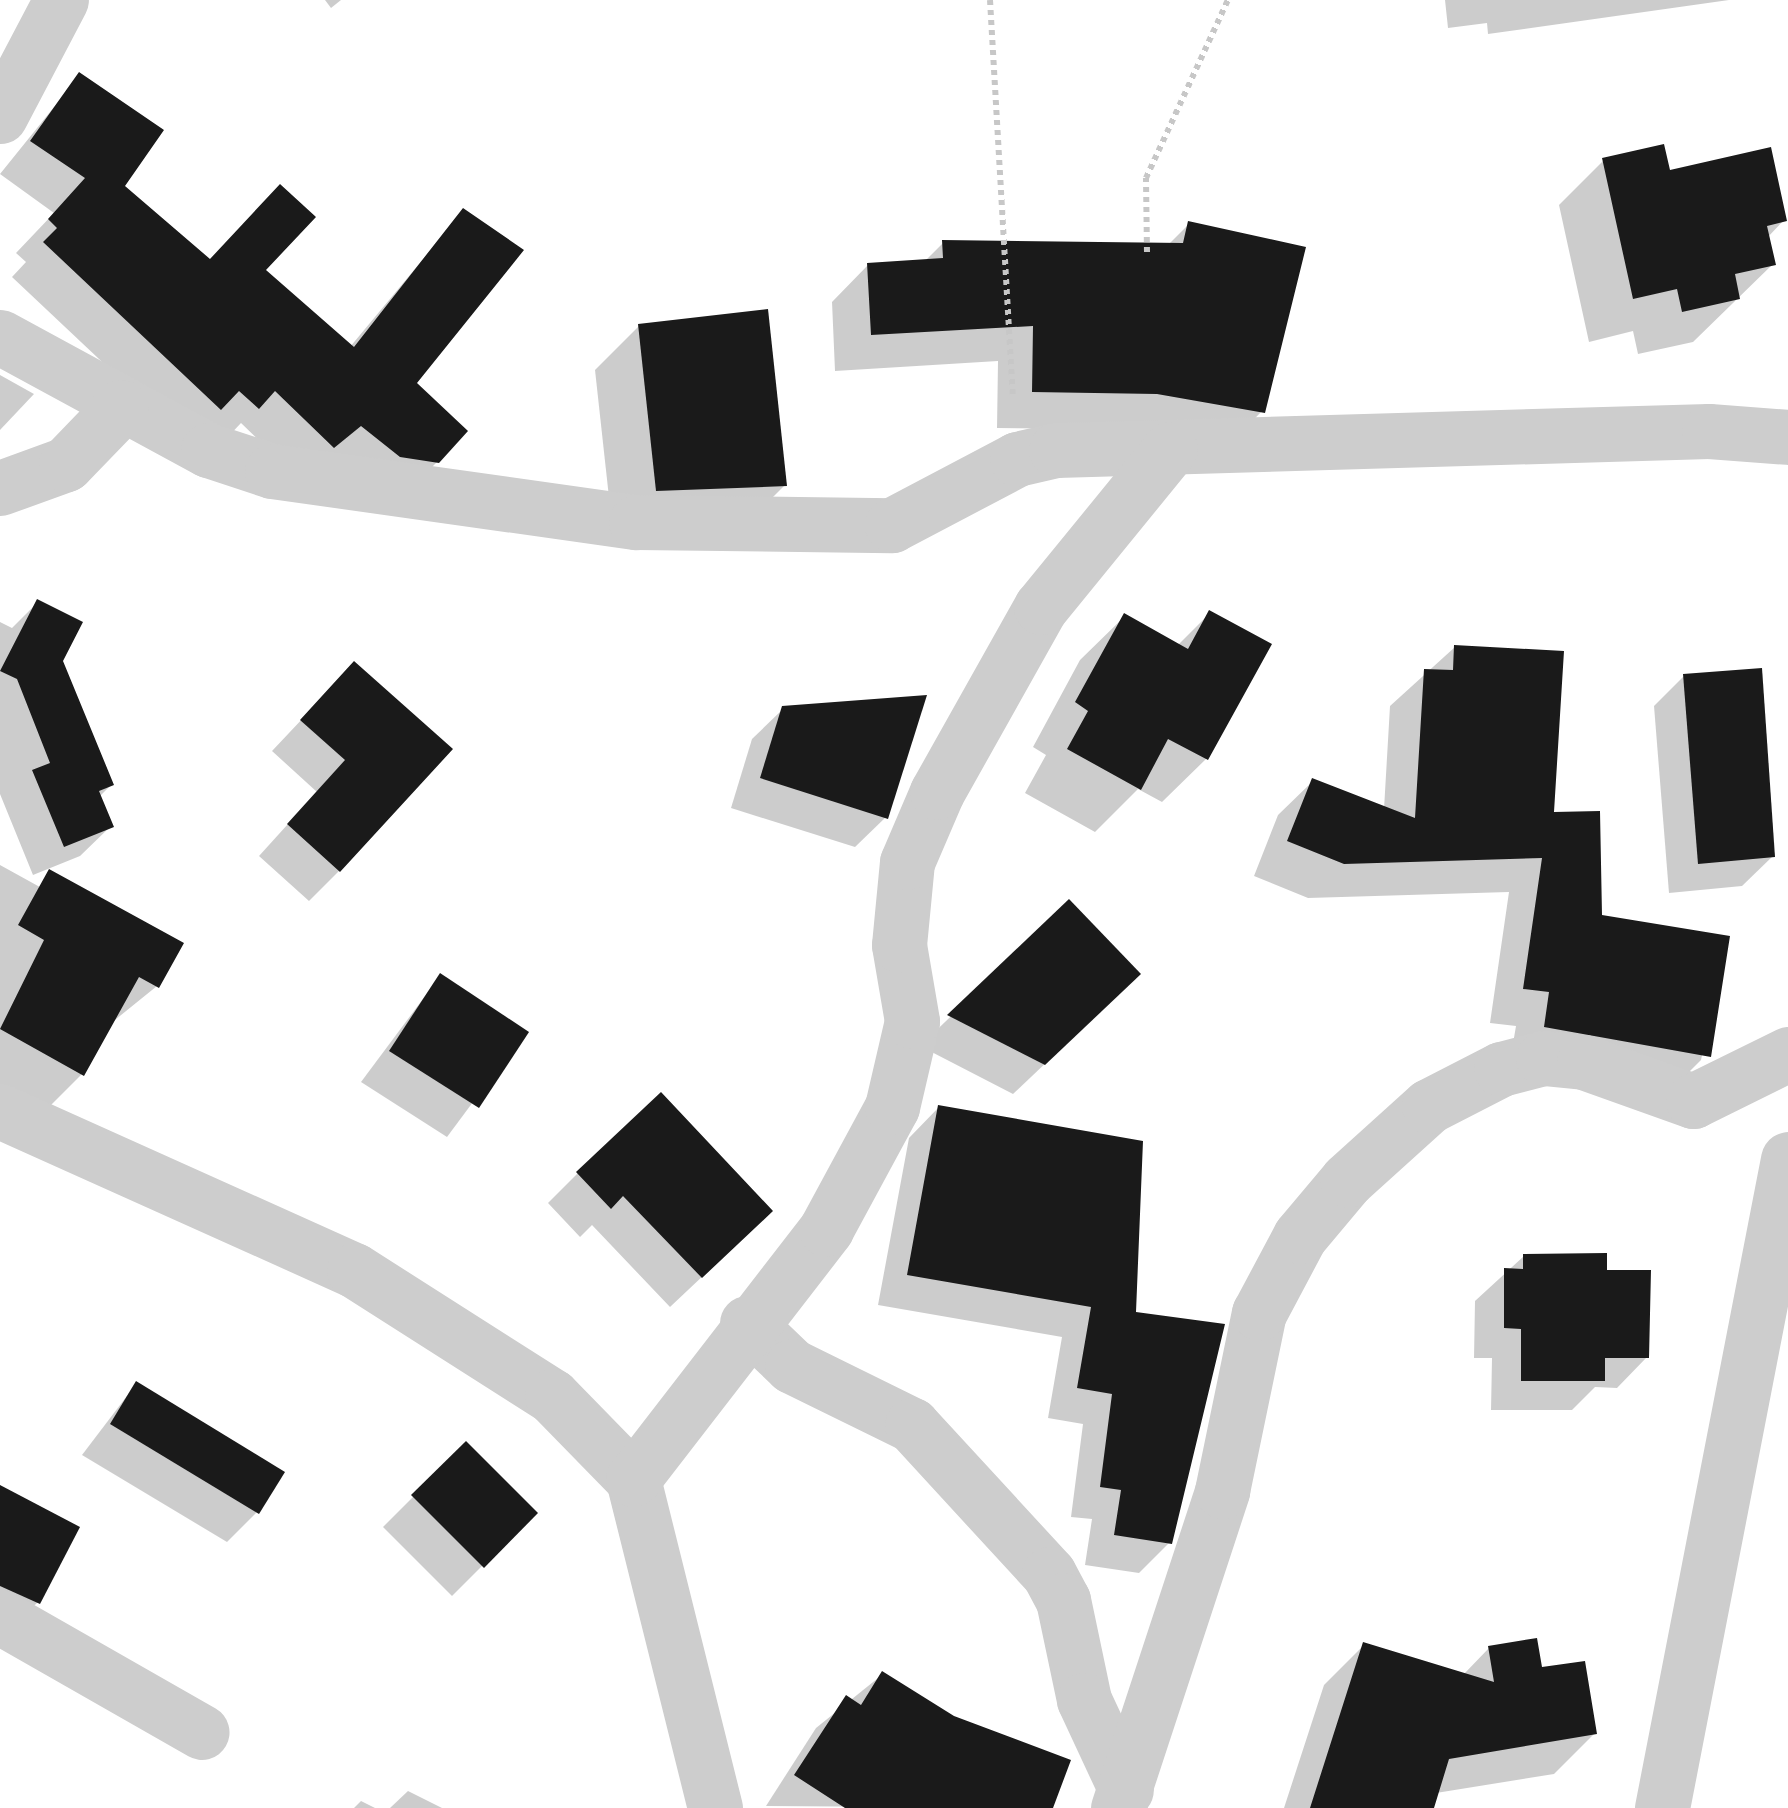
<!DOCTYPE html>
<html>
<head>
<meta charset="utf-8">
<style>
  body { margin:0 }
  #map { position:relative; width:1788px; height:1808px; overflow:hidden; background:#fff; font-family:Helvetica,sans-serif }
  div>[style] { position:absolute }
  .shadow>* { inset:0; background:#0003 }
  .building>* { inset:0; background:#1a1a1a }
  .path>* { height:6px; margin-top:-3px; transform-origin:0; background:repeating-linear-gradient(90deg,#c7c7c7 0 5px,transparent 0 10px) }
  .minor>* { height:55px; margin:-27.5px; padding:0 27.5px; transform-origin:27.5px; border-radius:27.5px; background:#cdcdcd }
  span { translate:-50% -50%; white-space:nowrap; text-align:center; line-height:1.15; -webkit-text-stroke:10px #fff; paint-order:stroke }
</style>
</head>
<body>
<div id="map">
  <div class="shadow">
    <i style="clip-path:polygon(325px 0,341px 0,331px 8px)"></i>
    <i style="clip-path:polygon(1445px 0,1729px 0,1488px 34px,1487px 23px,1448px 28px)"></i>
    <i style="clip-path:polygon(79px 76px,121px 186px,209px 261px,263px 270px,350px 347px,463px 211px,414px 383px,438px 461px,404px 495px,299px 479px,241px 423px,225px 440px,186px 441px,12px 277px,26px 262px,16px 253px,54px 213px,0 174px)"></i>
    <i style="clip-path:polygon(1603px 161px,1668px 173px,1784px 220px,1767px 238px,1773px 264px,1693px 342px,1638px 354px,1633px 331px,1589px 342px,1559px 205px)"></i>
    <i style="clip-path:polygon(1189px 224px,1262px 411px,1226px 448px,1119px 429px,997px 428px,998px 361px,835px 371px,832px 302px,868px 265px,924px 262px,943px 243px,1168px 245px)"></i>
    <i style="clip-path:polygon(639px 326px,785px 485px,741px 529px,613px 534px,595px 370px)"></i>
    <i style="clip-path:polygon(0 375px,34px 394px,0 430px)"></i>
    <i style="clip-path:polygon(38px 602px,111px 785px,99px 797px,111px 826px,80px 856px,33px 875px,0 794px,0 622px,12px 628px)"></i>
    <i style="clip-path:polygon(1210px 613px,1206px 759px,1162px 802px,1138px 789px,1095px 832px,1025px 793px,1046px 755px,1033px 747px,1080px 660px,1124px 617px,1177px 646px)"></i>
    <i style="clip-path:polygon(1455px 647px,1599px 917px,1727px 938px,1701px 1060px,1666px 1095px,1510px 1061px,1516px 1026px,1490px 1023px,1509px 892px,1308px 898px,1254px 876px,1278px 815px,1313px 781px,1384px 809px,1390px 706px)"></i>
    <i style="clip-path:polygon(354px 664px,339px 871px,309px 901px,259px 856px,317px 792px,272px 751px)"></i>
    <i style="clip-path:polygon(1684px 676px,1773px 856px,1742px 886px,1669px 893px,1654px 706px)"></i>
    <i style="clip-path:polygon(783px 709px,886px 817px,855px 847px,731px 808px,752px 739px)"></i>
    <i style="clip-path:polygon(0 865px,67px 902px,157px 986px,110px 1024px,82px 1074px,41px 1115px,0 1092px)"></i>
    <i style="clip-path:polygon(1069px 903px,1108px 1004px,1013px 1094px,920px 1046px)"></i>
    <i style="clip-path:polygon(440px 976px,525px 1032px,447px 1137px,361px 1082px)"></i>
    <i style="clip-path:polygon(939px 1107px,1134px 1314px,1170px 1542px,1139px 1573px,1085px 1565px,1092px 1519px,1071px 1517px,1083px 1424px,1048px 1418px,1062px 1337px,878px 1305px,909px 1138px)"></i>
    <i style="clip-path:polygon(578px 1173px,740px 1241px,670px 1307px,592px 1225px,580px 1237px,548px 1203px)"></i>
    <i style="clip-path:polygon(1524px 1256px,1604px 1273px,1647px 1357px,1617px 1388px,1595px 1387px,1572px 1410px,1491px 1410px,1492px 1358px,1474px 1358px,1475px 1301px)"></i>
    <i style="clip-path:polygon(136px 1384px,257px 1512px,227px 1542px,82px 1455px)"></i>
    <i style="clip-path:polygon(466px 1444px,535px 1513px,452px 1596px,383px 1527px)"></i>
    <i style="clip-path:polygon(0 1488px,38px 1602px,7px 1632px,0 1629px)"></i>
    <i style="clip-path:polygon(1364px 1645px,1463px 1675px,1489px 1648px,1594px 1734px,1554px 1774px,1436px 1793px,1431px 1808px,1284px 1808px,1324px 1685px)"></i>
    <i style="clip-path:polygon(883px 1674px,1051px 1808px,766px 1806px,816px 1728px)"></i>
    <i style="clip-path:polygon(408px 1791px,442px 1808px,390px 1808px)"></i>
    <i style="clip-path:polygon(361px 1801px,375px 1808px,354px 1808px)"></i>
  </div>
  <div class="building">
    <i style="clip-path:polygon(79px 72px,164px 130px,125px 186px,210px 259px,280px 184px,316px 217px,266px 270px,354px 347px,463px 208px,524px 250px,417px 383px,468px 431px,439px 463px,400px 457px,361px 426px,334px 448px,275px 391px,259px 409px,239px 391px,221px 410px,43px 242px,57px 228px,48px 219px,85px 178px,30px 141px)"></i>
    <i style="clip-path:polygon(1664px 144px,1670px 170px,1771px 147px,1787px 221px,1767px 226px,1776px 265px,1735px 274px,1740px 299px,1682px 312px,1677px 289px,1633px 299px,1602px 158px)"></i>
    <i style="clip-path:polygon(1188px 221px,1306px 247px,1265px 413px,1157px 394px,1032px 392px,1033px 326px,871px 335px,867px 263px,943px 258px,942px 240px,1183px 243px)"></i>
    <i style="clip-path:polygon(768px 309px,787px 486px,656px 491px,638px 324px)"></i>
    <i style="clip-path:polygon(37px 599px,83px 622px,63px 661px,114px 785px,99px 791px,114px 827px,64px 847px,32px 770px,50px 763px,17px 679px,0 671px)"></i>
    <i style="clip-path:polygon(1209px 610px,1272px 644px,1208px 760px,1168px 739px,1141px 790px,1067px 749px,1088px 711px,1075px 702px,1124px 613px,1188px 649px)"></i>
    <i style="clip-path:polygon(1454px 645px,1564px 651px,1554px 812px,1600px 811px,1602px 915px,1730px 936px,1711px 1057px,1544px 1027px,1549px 992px,1523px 989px,1542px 858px,1344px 864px,1287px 841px,1312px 778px,1415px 818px,1424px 669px,1453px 670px)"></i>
    <i style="clip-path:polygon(354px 661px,453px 749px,340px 872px,287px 824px,345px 760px,300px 720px)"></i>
    <i style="clip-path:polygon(1762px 668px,1775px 857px,1698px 864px,1683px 674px)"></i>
    <i style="clip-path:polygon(927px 695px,888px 819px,760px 778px,782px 706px)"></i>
    <i style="clip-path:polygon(49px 869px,184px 943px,159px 988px,139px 977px,84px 1076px,0 1029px,44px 940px,18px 925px)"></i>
    <i style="clip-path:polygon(1069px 899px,1141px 974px,1045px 1065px,947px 1015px)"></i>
    <i style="clip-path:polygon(440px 973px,529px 1032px,479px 1108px,389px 1051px)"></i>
    <i style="clip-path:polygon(661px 1092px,773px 1211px,702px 1278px,623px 1196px,611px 1209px,576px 1172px)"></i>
    <i style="clip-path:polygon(938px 1105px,1143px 1141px,1136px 1312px,1225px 1324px,1172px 1544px,1114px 1535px,1121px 1490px,1100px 1487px,1112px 1394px,1077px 1388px,1091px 1307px,907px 1275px)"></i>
    <i style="clip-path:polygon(1607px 1253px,1607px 1270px,1651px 1270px,1649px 1358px,1605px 1358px,1605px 1381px,1521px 1381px,1521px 1329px,1504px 1328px,1504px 1268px,1523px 1269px,1523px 1254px)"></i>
    <i style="clip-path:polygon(136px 1381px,285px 1472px,259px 1514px,110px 1424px)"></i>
    <i style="clip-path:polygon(466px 1441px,538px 1513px,484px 1568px,411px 1495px)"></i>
    <i style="clip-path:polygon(0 1485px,80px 1527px,40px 1604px,0 1586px)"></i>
    <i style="clip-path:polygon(1537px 1638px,1542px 1667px,1585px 1661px,1597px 1734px,1449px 1759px,1434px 1808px,1310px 1808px,1363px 1642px,1494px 1682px,1488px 1646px)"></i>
    <i style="clip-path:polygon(882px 1671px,954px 1716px,1071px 1760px,1053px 1808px,845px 1808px,794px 1775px,846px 1695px,861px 1705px)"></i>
  </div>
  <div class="path">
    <i style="left:990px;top:0;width:399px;rotate:86.7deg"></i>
    <i style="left:1147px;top:252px;width:74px;rotate:-90.8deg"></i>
    <i style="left:1146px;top:178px;width:196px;rotate:-65.3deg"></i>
  </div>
  <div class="minor">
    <i style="left:0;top:116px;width:131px;rotate:-62.3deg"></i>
    <i style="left:0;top:337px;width:237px;rotate:28.5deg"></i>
    <i style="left:208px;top:450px;width:67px;rotate:18.2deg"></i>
    <i style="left:272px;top:471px;width:368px;rotate:8deg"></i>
    <i style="left:636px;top:522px;width:256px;rotate:0.7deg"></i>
    <i style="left:892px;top:525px;width:141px;rotate:-27.8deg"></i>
    <i style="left:1017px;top:459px;width:40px;rotate:-13deg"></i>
    <i style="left:1056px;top:450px;width:653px;rotate:-1.67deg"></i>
    <i style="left:1709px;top:431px;width:79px;rotate:4.3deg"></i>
    <i style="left:0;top:488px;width:70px;rotate:-20deg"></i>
    <i style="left:66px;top:464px;width:79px;rotate:-46deg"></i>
    <i style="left:0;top:1111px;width:388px;rotate:24.2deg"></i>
    <i style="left:354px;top:1270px;width:235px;rotate:32.5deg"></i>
    <i style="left:552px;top:1396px;width:116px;rotate:45.7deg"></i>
    <i style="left:633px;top:1479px;width:339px;rotate:76deg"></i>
    <i style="left:747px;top:1323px;width:62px;rotate:43.7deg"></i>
    <i style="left:792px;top:1366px;width:134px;rotate:26.2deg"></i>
    <i style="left:912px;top:1425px;width:202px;rotate:47.4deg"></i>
    <i style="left:1049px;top:1574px;width:30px;rotate:62deg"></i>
    <i style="left:1063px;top:1600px;width:102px;rotate:78.1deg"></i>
    <i style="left:1084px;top:1700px;width:99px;rotate:65deg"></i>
    <i style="left:633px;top:1479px;width:316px;rotate:-52.3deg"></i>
    <i style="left:826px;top:1229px;width:139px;rotate:-61.6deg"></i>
    <i style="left:892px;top:1107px;width:88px;rotate:-76.9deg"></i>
    <i style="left:912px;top:1021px;width:77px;rotate:-99.7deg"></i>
    <i style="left:899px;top:945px;width:83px;rotate:-84.5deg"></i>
    <i style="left:907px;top:862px;width:76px;rotate:-66.8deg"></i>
    <i style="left:937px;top:792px;width:212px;rotate:-60.7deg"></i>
    <i style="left:1041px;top:607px;width:204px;rotate:-50.8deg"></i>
    <i style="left:0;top:1617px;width:232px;rotate:29.7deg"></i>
    <i style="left:1118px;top:1808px;width:334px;rotate:-71.8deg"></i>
    <i style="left:1222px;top:1491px;width:182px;rotate:-78.3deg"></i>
    <i style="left:1259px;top:1313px;width:87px;rotate:-62deg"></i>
    <i style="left:1300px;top:1236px;width:73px;rotate:-50deg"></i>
    <i style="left:1347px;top:1180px;width:110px;rotate:-42.1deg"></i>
    <i style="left:1429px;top:1106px;width:81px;rotate:-27.2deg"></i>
    <i style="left:1501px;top:1069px;width:43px;rotate:-14.7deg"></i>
    <i style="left:1543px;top:1058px;width:41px;rotate:5.6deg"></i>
    <i style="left:1584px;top:1062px;width:116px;rotate:19.7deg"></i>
    <i style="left:1693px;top:1101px;width:106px;rotate:-26.3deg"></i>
    <i style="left:1662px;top:1808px;width:661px;rotate:-79.01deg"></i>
  </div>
</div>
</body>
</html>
